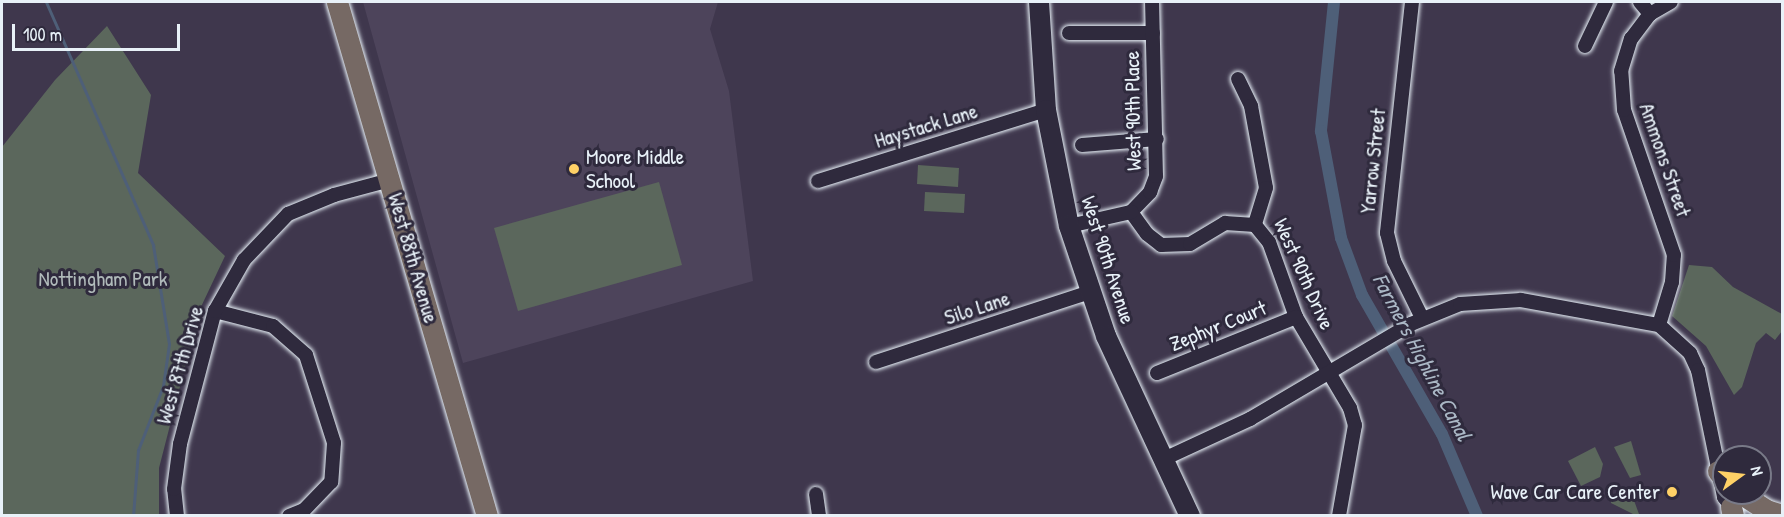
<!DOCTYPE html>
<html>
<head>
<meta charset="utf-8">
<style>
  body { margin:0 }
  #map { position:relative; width:1784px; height:517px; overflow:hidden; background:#3f374d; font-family:"Patrick Hand",sans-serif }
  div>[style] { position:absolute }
  .built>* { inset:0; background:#4d445b }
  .green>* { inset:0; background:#5b675c }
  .stream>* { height:3px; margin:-1.5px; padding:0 1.5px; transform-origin:1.5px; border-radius:1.5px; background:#4e5f78 }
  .canal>* { height:12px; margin:-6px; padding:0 6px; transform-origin:6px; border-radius:6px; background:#4e5f78 }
  .roads { filter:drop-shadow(0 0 2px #e8f1f8) drop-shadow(0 0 2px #e8f1f8) }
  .street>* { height:14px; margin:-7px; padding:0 7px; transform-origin:7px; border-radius:7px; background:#2f2a3d }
  .secondary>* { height:20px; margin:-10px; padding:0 10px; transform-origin:10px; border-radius:10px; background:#2f2a3d }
  .primary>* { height:21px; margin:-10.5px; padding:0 10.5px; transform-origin:10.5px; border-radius:10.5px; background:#766964 }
  .dots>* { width:16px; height:16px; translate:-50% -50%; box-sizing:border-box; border:3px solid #2f2a3d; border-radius:50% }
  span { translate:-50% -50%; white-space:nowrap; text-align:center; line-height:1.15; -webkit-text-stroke:6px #2f2a3d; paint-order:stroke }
  .street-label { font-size:21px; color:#e8f1f8 }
  .poi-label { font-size:21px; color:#e8f1f8 }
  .left { translate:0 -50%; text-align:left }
  .right { translate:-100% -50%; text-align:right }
  .park-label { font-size:21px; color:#b0baba }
  .water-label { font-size:22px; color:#aab7c5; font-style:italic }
  .frame { position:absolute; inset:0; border:3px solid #e8f1f8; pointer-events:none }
  .north { position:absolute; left:1712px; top:445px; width:60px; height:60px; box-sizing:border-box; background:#2f2a3d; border:2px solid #797a88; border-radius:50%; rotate:75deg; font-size:16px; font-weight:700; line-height:24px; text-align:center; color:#e8f1f8 }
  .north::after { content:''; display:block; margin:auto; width:21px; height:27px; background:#ffd166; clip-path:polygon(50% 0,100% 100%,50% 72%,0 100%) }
  .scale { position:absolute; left:12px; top:24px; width:168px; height:27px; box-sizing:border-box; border:3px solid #e8f1f8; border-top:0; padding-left:8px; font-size:18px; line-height:21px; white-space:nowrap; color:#e8f1f8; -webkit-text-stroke:4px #2f2a3d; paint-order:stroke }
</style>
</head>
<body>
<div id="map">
  <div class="built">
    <i style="clip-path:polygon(363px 2px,718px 2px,710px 29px,729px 91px,753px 281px,463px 363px)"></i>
  </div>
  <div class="green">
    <i style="clip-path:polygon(107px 26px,151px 95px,138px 173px,225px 256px,200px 309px,159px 468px,159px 515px,2px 515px,2px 147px,55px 80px)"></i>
    <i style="clip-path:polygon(918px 165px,959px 168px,958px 187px,917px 184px)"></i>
    <i style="clip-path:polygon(659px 182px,682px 265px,518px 311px,494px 228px)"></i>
    <i style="clip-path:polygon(925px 192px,965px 194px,964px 213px,924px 211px)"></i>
    <i style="clip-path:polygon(1689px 265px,1712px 267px,1733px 287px,1782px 314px,1782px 331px,1775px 340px,1766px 333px,1756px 343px,1742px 387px,1734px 395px,1706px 346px,1672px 316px)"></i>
    <i style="clip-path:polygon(1631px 441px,1641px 475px,1630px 478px,1614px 447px)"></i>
    <i style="clip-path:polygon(1595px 447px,1603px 464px,1600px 477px,1581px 486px,1568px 461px)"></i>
    <i style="clip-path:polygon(1629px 487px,1639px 514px,1635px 515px,1611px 503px,1610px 496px)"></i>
  </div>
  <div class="stream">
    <i style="left:46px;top:2px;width:266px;rotate:66.2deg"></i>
    <i style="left:153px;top:245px;width:100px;rotate:80.8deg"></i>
    <i style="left:169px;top:344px;width:42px;rotate:98.1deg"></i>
    <i style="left:163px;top:386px;width:69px;rotate:111.3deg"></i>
    <i style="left:138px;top:450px;width:66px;rotate:94.3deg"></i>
  </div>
  <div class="canal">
    <i style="left:1334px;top:2px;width:130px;rotate:95.8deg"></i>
    <i style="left:1321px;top:131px;width:109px;rotate:79.4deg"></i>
    <i style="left:1341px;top:238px;width:61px;rotate:69.8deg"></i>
    <i style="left:1362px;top:295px;width:160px;rotate:60.1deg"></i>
    <i style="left:1442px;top:434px;width:89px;rotate:66.9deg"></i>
  </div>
  <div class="roads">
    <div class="street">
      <i style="left:1412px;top:2px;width:232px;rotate:96.2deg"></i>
      <i style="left:1387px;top:233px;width:29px;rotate:76deg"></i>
      <i style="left:1394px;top:261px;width:64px;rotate:63.8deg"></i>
      <i style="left:1640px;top:2px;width:16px;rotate:50deg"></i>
      <i style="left:1069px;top:33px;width:84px"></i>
      <i style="left:1585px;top:46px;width:49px;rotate:-64.5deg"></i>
      <i style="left:1238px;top:79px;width:30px;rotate:64deg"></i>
      <i style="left:1251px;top:106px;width:83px;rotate:79.6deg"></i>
      <i style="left:1266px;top:188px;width:39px;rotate:107deg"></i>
      <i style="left:1255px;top:225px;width:22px;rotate:51deg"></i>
      <i style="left:1269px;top:242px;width:80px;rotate:70.2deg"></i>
      <i style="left:1296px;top:317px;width:106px;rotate:59.3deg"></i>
      <i style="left:1350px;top:408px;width:18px;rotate:74deg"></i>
      <i style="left:1355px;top:425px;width:92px;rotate:100deg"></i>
      <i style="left:1082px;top:145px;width:75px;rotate:-4.6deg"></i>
      <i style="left:818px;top:181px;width:239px;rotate:-17.3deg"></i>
      <i style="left:1131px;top:212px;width:28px;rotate:-46deg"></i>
      <i style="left:1150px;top:192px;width:17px;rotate:-69deg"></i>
      <i style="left:1156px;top:176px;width:174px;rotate:-91.3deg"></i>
      <i style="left:1131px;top:212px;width:27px;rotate:54deg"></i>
      <i style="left:1147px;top:234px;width:18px;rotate:38deg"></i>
      <i style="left:1161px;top:245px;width:29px;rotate:-2deg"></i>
      <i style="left:1190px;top:244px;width:41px;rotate:-31deg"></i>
      <i style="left:1225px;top:223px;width:30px;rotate:4deg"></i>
      <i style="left:1069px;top:226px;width:64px;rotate:-12.7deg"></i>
      <i style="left:215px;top:311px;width:60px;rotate:14.5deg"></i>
      <i style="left:273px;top:326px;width:44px;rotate:41.3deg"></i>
      <i style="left:306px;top:355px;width:92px;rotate:72.3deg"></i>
      <i style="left:334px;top:443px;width:39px;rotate:94deg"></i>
      <i style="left:331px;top:482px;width:39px;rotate:134deg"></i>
      <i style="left:304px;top:510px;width:16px;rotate:158deg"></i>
      <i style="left:1659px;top:325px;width:45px;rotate:-73.2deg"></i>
      <i style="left:1672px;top:282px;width:27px;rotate:-86deg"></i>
      <i style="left:1674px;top:255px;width:153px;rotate:-109deg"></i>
      <i style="left:1624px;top:110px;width:39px;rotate:-94deg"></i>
      <i style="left:1621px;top:71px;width:34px;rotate:-73deg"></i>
      <i style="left:1631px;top:39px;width:31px;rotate:-53deg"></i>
      <i style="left:1650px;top:14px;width:24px;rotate:-30deg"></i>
      <i style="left:1659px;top:325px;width:42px;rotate:42.1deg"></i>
      <i style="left:1690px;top:353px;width:19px;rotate:65deg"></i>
      <i style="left:1698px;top:370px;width:130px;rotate:78.4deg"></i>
      <i style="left:1724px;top:497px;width:20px;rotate:53deg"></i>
      <i style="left:876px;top:362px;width:225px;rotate:-18.1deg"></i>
      <i style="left:1157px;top:373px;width:150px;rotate:-21.9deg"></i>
      <i style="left:1166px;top:458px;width:93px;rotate:-24.9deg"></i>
      <i style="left:1250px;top:419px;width:187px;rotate:-30.5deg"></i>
      <i style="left:1411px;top:324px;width:53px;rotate:-22.2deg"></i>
      <i style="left:1460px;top:304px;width:61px;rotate:-3.8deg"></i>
      <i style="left:1521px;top:300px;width:140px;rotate:10.3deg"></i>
      <i style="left:816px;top:494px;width:22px;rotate:82deg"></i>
      <i style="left:177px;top:516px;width:27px;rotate:-96deg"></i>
      <i style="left:174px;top:489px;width:45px;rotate:-82.4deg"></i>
      <i style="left:180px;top:444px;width:138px;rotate:-75.3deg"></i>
      <i style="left:215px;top:311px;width:59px;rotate:-60.4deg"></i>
      <i style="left:244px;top:260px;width:64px;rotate:-46.3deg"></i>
      <i style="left:288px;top:214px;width:50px;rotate:-22.4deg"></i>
      <i style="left:334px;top:195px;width:58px;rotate:-15deg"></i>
    </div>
    <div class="secondary">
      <i style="left:1039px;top:2px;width:108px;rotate:86.3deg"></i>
      <i style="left:1046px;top:110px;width:118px;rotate:78.8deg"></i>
      <i style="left:1069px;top:226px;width:116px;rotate:71.4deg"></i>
      <i style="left:1106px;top:336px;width:199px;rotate:65deg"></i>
    </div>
    <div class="primary">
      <i style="left:337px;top:2px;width:535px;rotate:73.73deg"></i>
      <i style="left:1718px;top:471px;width:9px;rotate:49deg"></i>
      <i style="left:1740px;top:493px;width:31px;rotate:33deg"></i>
      <i style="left:1766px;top:510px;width:17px;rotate:17deg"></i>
      <i style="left:1731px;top:507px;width:9px;rotate:77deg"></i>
    </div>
  </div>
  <div class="dots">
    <i style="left:574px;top:169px;background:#ffd166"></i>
    <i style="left:1672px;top:492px;background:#ffd166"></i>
  </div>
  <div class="street-label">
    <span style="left:1133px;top:111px;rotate:-91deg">West 90th Place</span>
    <span style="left:926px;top:126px;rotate:-17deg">Haystack Lane</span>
    <span style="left:1665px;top:160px;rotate:71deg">Ammons Street</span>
    <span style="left:1373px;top:161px;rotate:-84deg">Yarrow Street</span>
    <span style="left:413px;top:258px;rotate:74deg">West 88th Avenue</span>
    <span style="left:1108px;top:260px;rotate:72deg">West 90th Avenue</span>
    <span style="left:1304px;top:274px;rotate:66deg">West 90th Drive</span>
    <span style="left:977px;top:308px;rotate:-18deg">Silo Lane</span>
    <span style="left:1218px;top:326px;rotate:-22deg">Zephyr Court</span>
    <span style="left:180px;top:365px;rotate:-74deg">West 87th Drive</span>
  </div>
  <div class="poi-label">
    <span class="left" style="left:586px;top:169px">Moore Middle<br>School</span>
    <span class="right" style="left:1660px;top:492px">Wave Car Care Center</span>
  </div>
  <div class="park-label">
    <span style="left:103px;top:279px">Nottingham Park</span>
  </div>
  <div class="water-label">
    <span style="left:1422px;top:357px;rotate:62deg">Farmers Highline Canal</span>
  </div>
  <div class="frame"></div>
  <div class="north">N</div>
  <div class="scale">100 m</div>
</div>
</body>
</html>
